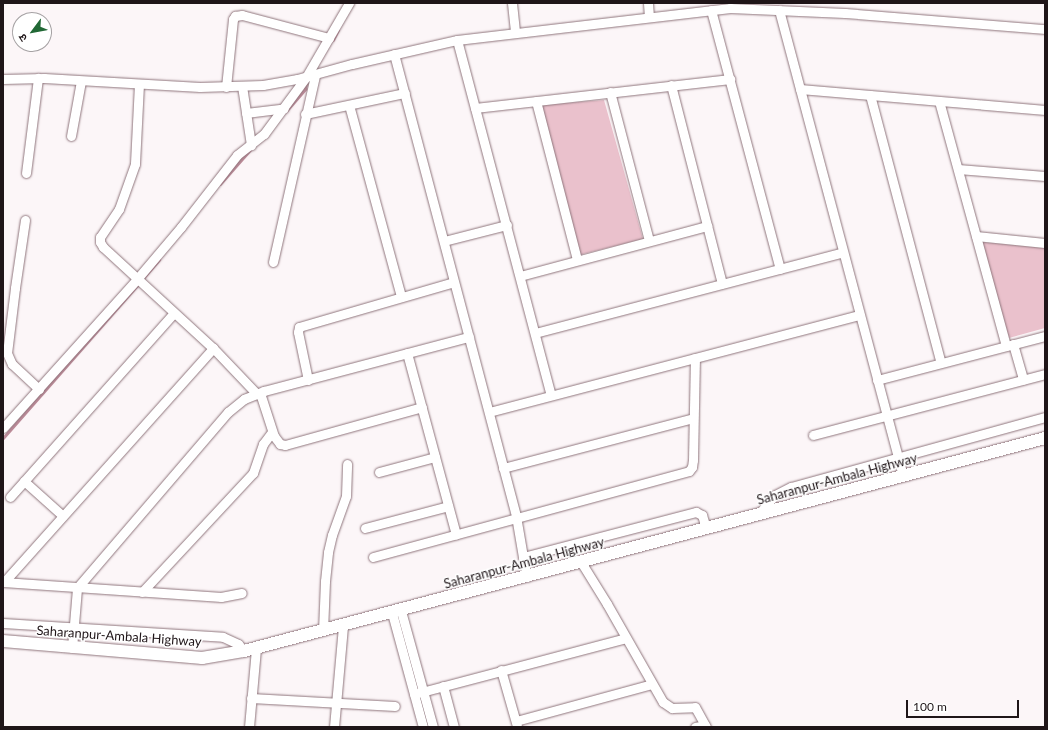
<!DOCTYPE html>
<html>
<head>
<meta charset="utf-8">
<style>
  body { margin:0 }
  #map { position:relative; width:1048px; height:730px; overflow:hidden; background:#fcf6f8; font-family:Lato,"Noto Sans Devanagari",sans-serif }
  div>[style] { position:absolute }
  .green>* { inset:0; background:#eac1cc }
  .stream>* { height:2.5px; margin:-1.25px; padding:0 1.25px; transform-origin:1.25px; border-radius:1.25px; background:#bd8c9a }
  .roads { filter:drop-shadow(0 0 1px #8f757c) drop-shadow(0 0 1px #8f757c) }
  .minor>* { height:9px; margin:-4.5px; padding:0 4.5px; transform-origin:4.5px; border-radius:4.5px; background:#fff }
  .major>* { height:12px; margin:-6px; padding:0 6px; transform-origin:6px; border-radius:6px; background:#fff }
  span { translate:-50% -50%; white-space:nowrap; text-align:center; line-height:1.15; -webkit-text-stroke:3px #fff; paint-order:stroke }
  .street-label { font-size:13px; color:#1f1518 }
  .frame { position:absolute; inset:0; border:4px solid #1f1518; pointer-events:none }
  .north { position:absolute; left:12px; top:12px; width:40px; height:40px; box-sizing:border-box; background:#fff; border:1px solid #a5a1a3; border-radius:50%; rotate:238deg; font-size:11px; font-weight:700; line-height:16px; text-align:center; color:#1f1518 }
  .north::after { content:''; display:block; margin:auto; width:14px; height:18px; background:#216835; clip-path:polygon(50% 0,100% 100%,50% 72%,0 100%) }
  .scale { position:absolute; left:906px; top:700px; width:113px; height:18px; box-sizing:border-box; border:2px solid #1f1518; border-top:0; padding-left:5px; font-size:12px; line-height:14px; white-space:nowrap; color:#1f1518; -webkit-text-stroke:3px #fff; paint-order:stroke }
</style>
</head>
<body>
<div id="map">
  <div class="green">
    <i style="clip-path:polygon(604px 100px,643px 239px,579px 255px,541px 105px)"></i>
    <i style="clip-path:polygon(982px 242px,1045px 248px,1045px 328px,1009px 338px)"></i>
  </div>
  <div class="stream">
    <i style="left:333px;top:40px;width:11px;rotate:-63deg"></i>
    <i style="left:287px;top:110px;width:28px;rotate:-49deg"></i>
    <i style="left:305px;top:89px;width:6px;rotate:-81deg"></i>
    <i style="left:220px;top:184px;width:45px;rotate:-48.6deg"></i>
    <i style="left:144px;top:277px;width:23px;rotate:-49deg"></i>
    <i style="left:3px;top:438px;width:208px;rotate:-48.7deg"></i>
  </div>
  <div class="roads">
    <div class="minor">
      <i style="left:512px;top:3px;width:29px;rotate:84deg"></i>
      <i style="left:648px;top:3px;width:14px;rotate:86deg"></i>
      <i style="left:711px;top:10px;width:268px;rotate:75.1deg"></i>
      <i style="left:779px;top:10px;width:482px;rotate:75.1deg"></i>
      <i style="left:457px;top:40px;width:367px;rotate:75.2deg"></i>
      <i style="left:394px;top:54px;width:478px;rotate:75.2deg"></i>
      <i style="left:516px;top:516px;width:42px;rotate:80.3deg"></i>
      <i style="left:3px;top:79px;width:41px;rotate:-1.4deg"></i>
      <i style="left:44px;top:78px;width:156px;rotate:3.3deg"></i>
      <i style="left:200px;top:87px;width:63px;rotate:-1.8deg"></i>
      <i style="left:263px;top:85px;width:35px;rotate:-10deg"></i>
      <i style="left:297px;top:79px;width:57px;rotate:-15.3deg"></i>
      <i style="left:352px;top:64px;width:108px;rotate:-12.9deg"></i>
      <i style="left:457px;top:40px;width:275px;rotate:-6.7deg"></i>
      <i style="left:730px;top:8px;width:115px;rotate:2.5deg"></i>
      <i style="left:845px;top:13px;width:201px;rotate:4.6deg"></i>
      <i style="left:139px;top:84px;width:80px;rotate:92.9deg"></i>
      <i style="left:135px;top:164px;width:48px;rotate:109.6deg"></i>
      <i style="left:119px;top:209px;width:34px;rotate:124deg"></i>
      <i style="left:100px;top:237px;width:5px;rotate:90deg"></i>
      <i style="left:100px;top:242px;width:6px;rotate:59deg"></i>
      <i style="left:103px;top:247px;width:149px;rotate:42.6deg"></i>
      <i style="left:213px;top:348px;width:64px;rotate:46.3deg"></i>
      <i style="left:671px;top:85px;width:205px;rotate:75.6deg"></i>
      <i style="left:242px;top:86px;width:60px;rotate:81.3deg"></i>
      <i style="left:226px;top:87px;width:68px;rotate:-84.1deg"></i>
      <i style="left:233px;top:19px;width:4px;rotate:-56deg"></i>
      <i style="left:235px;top:16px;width:7px;rotate:-8deg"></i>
      <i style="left:242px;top:15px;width:90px;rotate:14.8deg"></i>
      <i style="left:800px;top:89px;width:246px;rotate:4.9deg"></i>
      <i style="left:610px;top:92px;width:154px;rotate:75.3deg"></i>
      <i style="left:870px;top:95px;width:277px;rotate:75.2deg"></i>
      <i style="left:536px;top:101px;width:164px;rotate:75.5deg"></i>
      <i style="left:939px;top:101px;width:254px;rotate:74.7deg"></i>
      <i style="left:349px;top:105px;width:199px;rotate:74.8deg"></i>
      <i style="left:475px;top:108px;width:257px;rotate:-6.5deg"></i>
      <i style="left:246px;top:113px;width:38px;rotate:-7deg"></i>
      <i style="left:305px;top:114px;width:102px;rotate:-11.9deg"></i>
      <i style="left:71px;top:136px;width:56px;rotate:-79.7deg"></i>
      <i style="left:958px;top:169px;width:87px;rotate:4.6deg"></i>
      <i style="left:26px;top:173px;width:96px;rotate:-82.8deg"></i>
      <i style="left:25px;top:220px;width:69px;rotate:98.4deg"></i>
      <i style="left:15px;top:288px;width:65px;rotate:97deg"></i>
      <i style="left:7px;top:353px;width:12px;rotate:66deg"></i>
      <i style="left:12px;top:364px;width:37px;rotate:43deg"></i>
      <i style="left:976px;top:236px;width:69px;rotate:5.8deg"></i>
      <i style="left:444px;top:241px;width:65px;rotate:-14.3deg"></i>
      <i style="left:273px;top:262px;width:192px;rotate:-77.3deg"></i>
      <i style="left:520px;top:276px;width:194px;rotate:-15deg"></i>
      <i style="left:535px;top:333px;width:318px;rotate:-14.7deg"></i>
      <i style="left:1013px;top:344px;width:37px;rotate:74deg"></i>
      <i style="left:407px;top:353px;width:188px;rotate:74.9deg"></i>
      <i style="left:308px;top:380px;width:49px;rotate:-101.8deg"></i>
      <i style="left:298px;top:332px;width:5px;rotate:-79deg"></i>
      <i style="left:299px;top:327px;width:161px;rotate:-16.2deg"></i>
      <i style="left:877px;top:380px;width:174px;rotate:-14.7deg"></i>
      <i style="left:260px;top:393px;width:45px;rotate:72deg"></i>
      <i style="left:274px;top:436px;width:10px;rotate:53deg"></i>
      <i style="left:280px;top:444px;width:5px;rotate:11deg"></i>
      <i style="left:285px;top:445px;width:142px;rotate:-15.5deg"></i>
      <i style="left:489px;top:412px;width:383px;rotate:-14.7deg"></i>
      <i style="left:3px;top:428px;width:200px;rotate:-48deg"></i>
      <i style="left:137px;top:279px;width:68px;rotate:-49.8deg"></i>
      <i style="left:181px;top:227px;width:91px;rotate:-52.1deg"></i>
      <i style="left:237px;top:155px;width:34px;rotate:-38deg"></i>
      <i style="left:264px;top:134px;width:71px;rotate:-53.6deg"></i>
      <i style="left:306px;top:77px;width:86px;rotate:-59.8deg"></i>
      <i style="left:813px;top:435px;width:240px;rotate:-14.7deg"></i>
      <i style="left:503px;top:468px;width:196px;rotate:-14.7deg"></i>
      <i style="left:379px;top:472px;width:58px;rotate:-15deg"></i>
      <i style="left:24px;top:481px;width:52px;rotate:41.9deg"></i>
      <i style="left:10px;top:497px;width:246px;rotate:-48.3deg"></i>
      <i style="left:758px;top:515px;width:26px;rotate:-50deg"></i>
      <i style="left:775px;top:495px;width:18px;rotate:-27deg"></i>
      <i style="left:791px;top:487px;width:263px;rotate:-15.4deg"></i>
      <i style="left:365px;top:528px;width:86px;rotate:-14.8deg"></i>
      <i style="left:373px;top:557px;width:327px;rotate:-15.2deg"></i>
      <i style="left:689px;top:471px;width:5px;rotate:-53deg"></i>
      <i style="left:692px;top:467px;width:7px;rotate:-82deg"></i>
      <i style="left:693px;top:460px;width:102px;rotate:-88.9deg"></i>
      <i style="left:581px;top:562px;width:49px;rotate:58.2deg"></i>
      <i style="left:607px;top:604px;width:113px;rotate:60.3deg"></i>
      <i style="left:663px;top:702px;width:11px;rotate:34deg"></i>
      <i style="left:672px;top:708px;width:23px;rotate:-2deg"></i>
      <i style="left:695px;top:707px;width:23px;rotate:61deg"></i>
      <i style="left:527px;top:577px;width:20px;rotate:-101deg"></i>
      <i style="left:523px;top:557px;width:179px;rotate:-14.6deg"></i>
      <i style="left:696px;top:512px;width:7px;rotate:27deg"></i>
      <i style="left:702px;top:515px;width:14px;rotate:73deg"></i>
      <i style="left:3px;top:582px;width:219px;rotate:3.9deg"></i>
      <i style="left:221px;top:597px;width:21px;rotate:-11deg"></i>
      <i style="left:4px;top:582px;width:314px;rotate:-48.2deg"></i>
      <i style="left:142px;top:592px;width:163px;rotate:-47deg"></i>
      <i style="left:253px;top:473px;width:31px;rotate:-71deg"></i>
      <i style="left:263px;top:444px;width:15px;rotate:-53deg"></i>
      <i style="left:401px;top:611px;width:120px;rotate:74.6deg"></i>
      <i style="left:392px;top:613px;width:118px;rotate:74.8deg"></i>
      <i style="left:3px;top:623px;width:220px;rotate:3.6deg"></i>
      <i style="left:223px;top:637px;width:17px;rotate:25deg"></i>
      <i style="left:238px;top:644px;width:9px;rotate:49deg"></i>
      <i style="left:323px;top:631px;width:50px;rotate:-87.7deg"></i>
      <i style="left:325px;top:581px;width:29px;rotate:-84deg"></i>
      <i style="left:328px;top:552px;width:17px;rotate:-77deg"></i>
      <i style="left:332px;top:535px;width:41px;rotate:-70.3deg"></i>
      <i style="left:346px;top:496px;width:32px;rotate:-88deg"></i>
      <i style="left:72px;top:648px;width:60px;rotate:-85.2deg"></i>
      <i style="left:77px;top:588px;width:232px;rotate:-49.4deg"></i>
      <i style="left:228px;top:412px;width:21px;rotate:-39deg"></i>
      <i style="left:244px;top:399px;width:22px;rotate:-22deg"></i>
      <i style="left:264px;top:391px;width:212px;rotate:-14.8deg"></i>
      <i style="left:501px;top:670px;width:58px;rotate:74.1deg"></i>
      <i style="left:443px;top:686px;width:42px;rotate:75deg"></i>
      <i style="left:414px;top:694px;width:219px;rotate:-14.8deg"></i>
      <i style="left:251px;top:698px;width:144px;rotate:3.2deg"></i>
      <i style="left:516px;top:721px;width:141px;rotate:-15.2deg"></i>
      <i style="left:249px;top:727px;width:78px;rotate:-84.9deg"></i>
      <i style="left:334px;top:727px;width:101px;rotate:-84.9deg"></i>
      <i style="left:695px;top:727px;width:10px;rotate:-11deg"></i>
    </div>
    <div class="major">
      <i style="left:3px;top:641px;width:200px;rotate:4.9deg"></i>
      <i style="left:202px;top:658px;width:43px;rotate:-9.5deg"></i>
      <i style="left:244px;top:651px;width:829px;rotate:-14.89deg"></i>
    </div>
  </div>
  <div class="street-label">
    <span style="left:837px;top:479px;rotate:-15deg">Saharanpur-Ambala Highway</span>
    <span style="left:524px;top:563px;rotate:-15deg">Saharanpur-Ambala Highway</span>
    <span style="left:119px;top:636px;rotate:4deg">Saharanpur-Ambala Highway</span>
  </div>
  <div class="frame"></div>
  <div class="north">उ</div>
  <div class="scale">100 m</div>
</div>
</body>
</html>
